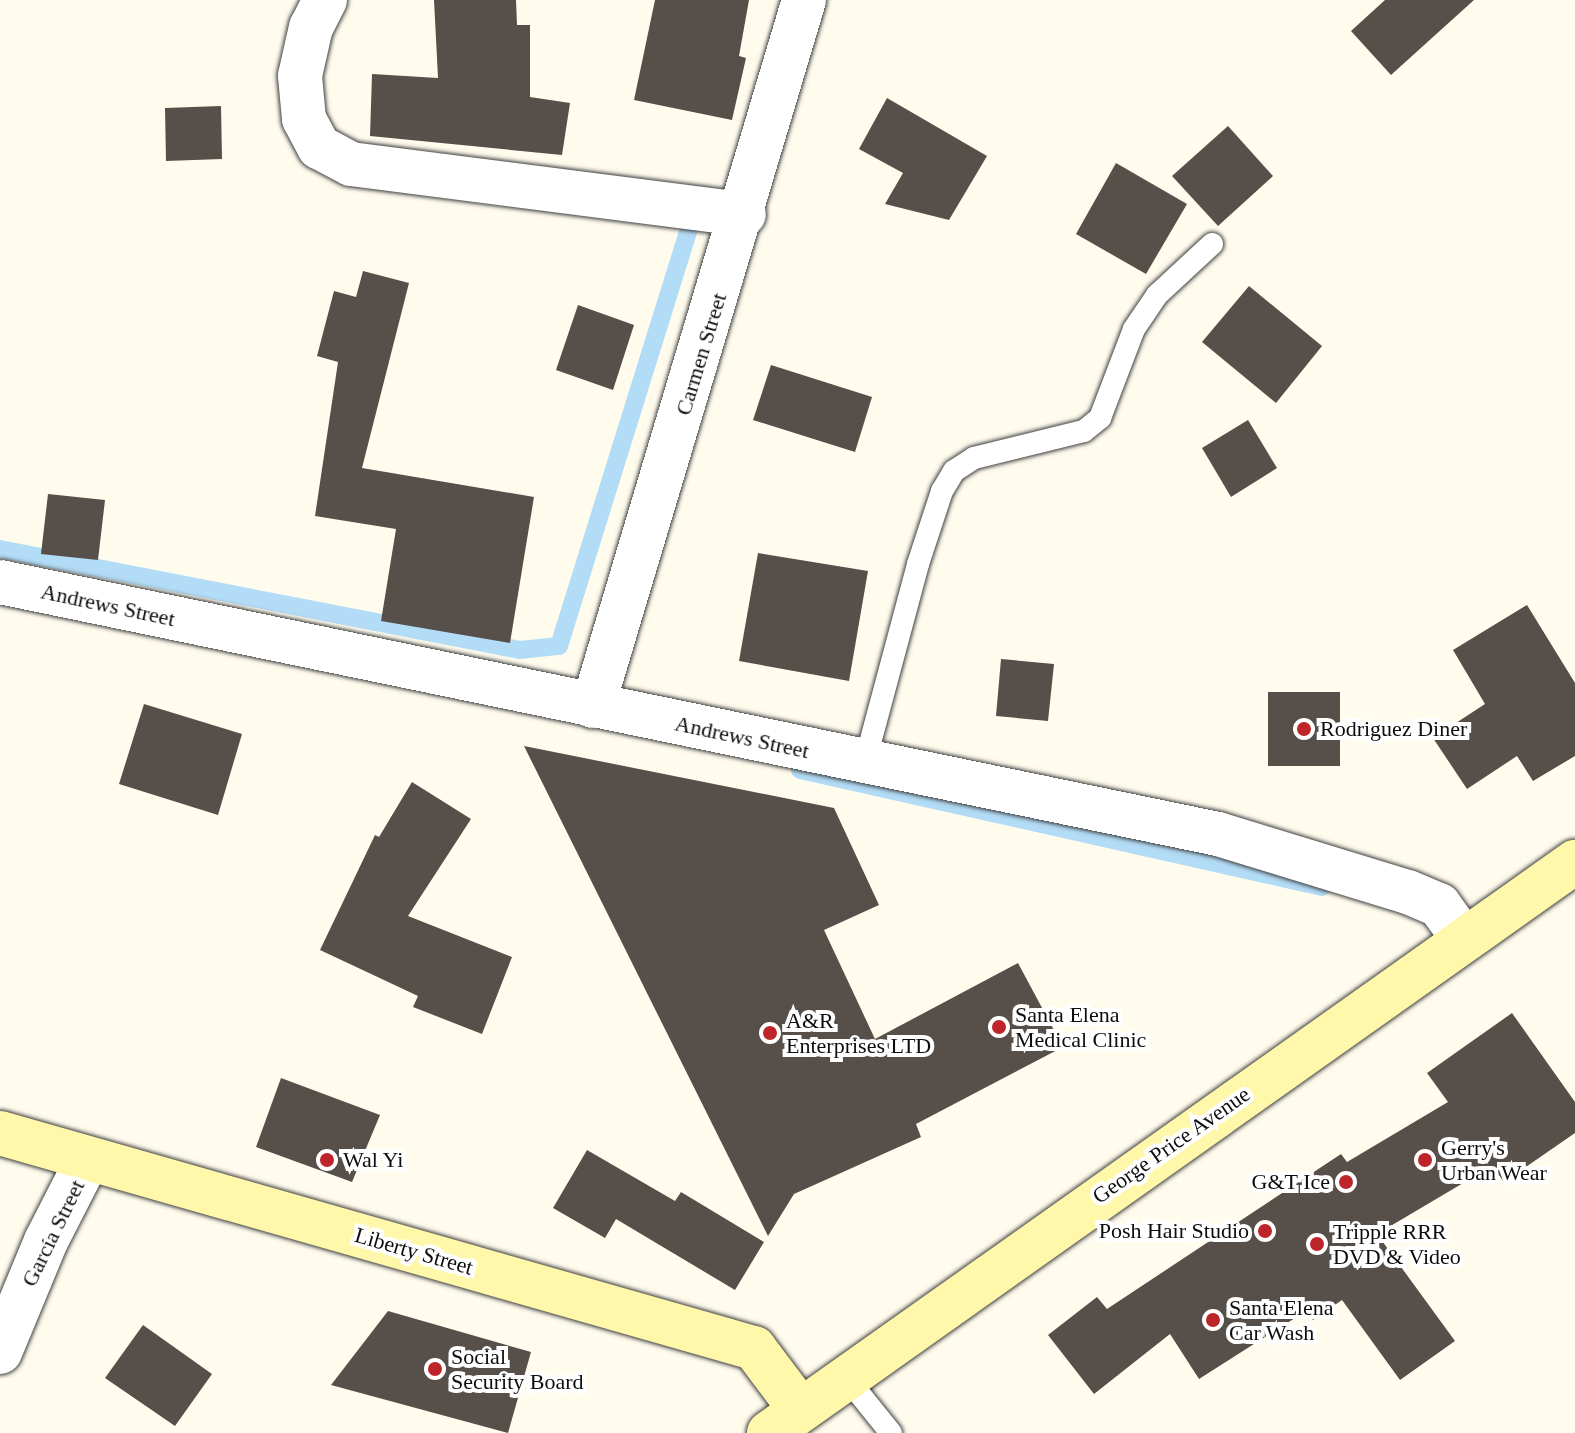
<!DOCTYPE html>
<html>
<head>
<meta charset="utf-8">
<style>
  body { margin:0 }
  #map { position:relative; width:1575px; height:1433px; overflow:hidden; background:#fffcee; font-family:"Times New Roman",serif }
  div>[style] { position:absolute }
  .stream>* { height:18px; margin:-9px; padding:0 9px; transform-origin:9px; border-radius:9px; background:#b3dcf6 }
  .building>* { inset:0; background:#564f4a }
  .roads { filter:drop-shadow(0 0 2px #404040) drop-shadow(0 0 2px #404040) }
  .lane>* { height:22px; margin:-11px; padding:0 11px; transform-origin:11px; border-radius:11px; background:#fff }
  .street>* { height:44px; margin:-22px; padding:0 22px; transform-origin:22px; border-radius:22px; background:#fff }
  .secondary>* { height:44px; margin:-22px; padding:0 22px; transform-origin:22px; border-radius:22px; background:#fff7a9 }
  .dots>* { width:22px; height:22px; translate:-50% -50%; box-sizing:border-box; border:4px solid #fff; border-radius:50% }
  span { translate:-50% -50%; white-space:nowrap; text-align:center; line-height:1.15; -webkit-text-stroke:8px #fff; paint-order:stroke }
  .street-label { font-size:22px; color:#0d0d0d }
  .poi-label { font-size:22px; color:#0d0d0d }
  .left { translate:0 -50%; text-align:left }
  .right { translate:-100% -50%; text-align:right }
</style>
</head>
<body>
<div id="map">
  <div class="stream">
    <i style="left:0;top:549px;width:530px;rotate:10.99deg"></i>
    <i style="left:520px;top:650px;width:39px;rotate:-6deg"></i>
    <i style="left:559px;top:646px;width:451px;rotate:-72.7deg"></i>
    <i style="left:800px;top:770px;width:535px;rotate:12.63deg"></i>
  </div>
  <div class="building">
    <i style="clip-path:polygon(434px 0,516px 0,517px 25px,530px 25px,530px 97px,570px 103px,562px 155px,370px 136px,372px 74px,438px 78px)"></i>
    <i style="clip-path:polygon(655px 0,749px 0,739px 56px,746px 58px,732px 120px,634px 100px)"></i>
    <i style="clip-path:polygon(1385px 0,1474px 0,1391px 75px,1351px 31px)"></i>
    <i style="clip-path:polygon(887px 98px,987px 156px,949px 220px,885px 204px,903px 173px,859px 149px)"></i>
    <i style="clip-path:polygon(221px 106px,222px 159px,166px 161px,165px 108px)"></i>
    <i style="clip-path:polygon(1228px 126px,1273px 176px,1218px 226px,1172px 176px)"></i>
    <i style="clip-path:polygon(1116px 163px,1187px 204px,1146px 274px,1076px 234px)"></i>
    <i style="clip-path:polygon(363px 271px,409px 283px,362px 468px,534px 497px,510px 643px,381px 621px,396px 529px,315px 516px,338px 362px,317px 356px,334px 291px,356px 297px)"></i>
    <i style="clip-path:polygon(1249px 286px,1322px 346px,1276px 403px,1202px 342px)"></i>
    <i style="clip-path:polygon(578px 305px,634px 325px,613px 390px,556px 370px)"></i>
    <i style="clip-path:polygon(771px 365px,872px 397px,855px 452px,753px 420px)"></i>
    <i style="clip-path:polygon(1248px 420px,1277px 468px,1231px 497px,1202px 448px)"></i>
    <i style="clip-path:polygon(48px 494px,105px 500px,98px 560px,41px 554px)"></i>
    <i style="clip-path:polygon(758px 553px,868px 571px,849px 681px,739px 661px)"></i>
    <i style="clip-path:polygon(1527px 605px,1575px 683px,1575px 756px,1533px 781px,1517px 756px,1467px 789px,1433px 738px,1485px 704px,1453px 650px)"></i>
    <i style="clip-path:polygon(1001px 659px,1054px 664px,1048px 721px,996px 716px)"></i>
    <i style="clip-path:polygon(1268px 692px,1340px 692px,1340px 766px,1268px 766px)"></i>
    <i style="clip-path:polygon(144px 704px,242px 734px,218px 815px,119px 784px)"></i>
    <i style="clip-path:polygon(524px 746px,834px 808px,879px 905px,824px 930px,875px 1039px,1018px 963px,1063px 1047px,916px 1124px,921px 1137px,794px 1194px,768px 1236px)"></i>
    <i style="clip-path:polygon(412px 782px,471px 819px,408px 916px,512px 957px,482px 1034px,413px 1007px,418px 996px,320px 950px,375px 835px,379px 837px)"></i>
    <i style="clip-path:polygon(1512px 1013px,1575px 1102px,1575px 1133px,1504px 1182px,1492px 1166px,1377px 1234px,1455px 1341px,1400px 1380px,1342px 1300px,1313px 1320px,1306px 1311px,1199px 1379px,1170px 1334px,1094px 1394px,1048px 1335px,1097px 1297px,1107px 1309px,1341px 1154px,1347px 1162px,1448px 1102px,1427px 1073px)"></i>
    <i style="clip-path:polygon(281px 1078px,380px 1115px,352px 1182px,256px 1147px)"></i>
    <i style="clip-path:polygon(587px 1150px,675px 1201px,681px 1192px,764px 1242px,735px 1290px,616px 1219px,605px 1238px,553px 1208px)"></i>
    <i style="clip-path:polygon(388px 1311px,531px 1352px,508px 1433px,331px 1385px)"></i>
    <i style="clip-path:polygon(143px 1325px,212px 1374px,175px 1426px,105px 1378px)"></i>
  </div>
  <div class="roads">
    <div class="lane">
      <i style="left:865px;top:762px;width:205px;rotate:-75deg"></i>
      <i style="left:918px;top:564px;width:77px;rotate:-71.8deg"></i>
      <i style="left:942px;top:491px;width:23px;rotate:-59deg"></i>
      <i style="left:954px;top:471px;width:24px;rotate:-33deg"></i>
      <i style="left:974px;top:458px;width:113px;rotate:-13.8deg"></i>
      <i style="left:1084px;top:431px;width:21px;rotate:-39deg"></i>
      <i style="left:1100px;top:418px;width:95px;rotate:-69.1deg"></i>
      <i style="left:1134px;top:329px;width:41px;rotate:-55.9deg"></i>
      <i style="left:1157px;top:295px;width:75px;rotate:-42.8deg"></i>
      <i style="left:845px;top:1376px;width:73px;rotate:51.1deg"></i>
    </div>
    <div class="street">
      <i style="left:325px;top:0;width:30px;rotate:117deg"></i>
      <i style="left:311px;top:27px;width:50px;rotate:102.7deg"></i>
      <i style="left:300px;top:76px;width:43px;rotate:84.7deg"></i>
      <i style="left:304px;top:119px;width:32px;rotate:62deg"></i>
      <i style="left:319px;top:147px;width:36px;rotate:28deg"></i>
      <i style="left:351px;top:164px;width:396px;rotate:7.3deg"></i>
      <i style="left:0;top:582px;width:1244px;rotate:11.69deg"></i>
      <i style="left:1218px;top:834px;width:199px;rotate:17deg"></i>
      <i style="left:1408px;top:892px;width:34px;rotate:23deg"></i>
      <i style="left:1439px;top:905px;width:41px;rotate:54deg"></i>
      <i style="left:593px;top:706px;width:737px;rotate:-73.36deg"></i>
      <i style="left:0;top:1352px;width:120px;rotate:-67.5deg"></i>
      <i style="left:46px;top:1241px;width:92px;rotate:-62.9deg"></i>
    </div>
    <div class="secondary">
      <i style="left:0;top:1133px;width:784px;rotate:15.92deg"></i>
      <i style="left:754px;top:1348px;width:76px;rotate:53deg"></i>
      <i style="left:769px;top:1433px;width:988px;rotate:-35.32deg"></i>
    </div>
  </div>
  <div class="dots">
    <i style="left:1304px;top:729px;background:#bd252a"></i>
    <i style="left:999px;top:1027px;background:#bd252a"></i>
    <i style="left:770px;top:1033px;background:#bd252a"></i>
    <i style="left:327px;top:1160px;background:#bd252a"></i>
    <i style="left:1425px;top:1160px;background:#bd252a"></i>
    <i style="left:1346px;top:1182px;background:#bd252a"></i>
    <i style="left:1265px;top:1231px;background:#bd252a"></i>
    <i style="left:1317px;top:1244px;background:#bd252a"></i>
    <i style="left:1213px;top:1320px;background:#bd252a"></i>
    <i style="left:435px;top:1369px;background:#bd252a"></i>
  </div>
  <div class="street-label">
    <span style="left:701px;top:354px;rotate:-73deg">Carmen Street</span>
    <span style="left:108px;top:605px;rotate:12deg">Andrews Street</span>
    <span style="left:742px;top:737px;rotate:12deg">Andrews Street</span>
    <span style="left:1171px;top:1145px;rotate:-35deg">George Price Avenue</span>
    <span style="left:53px;top:1233px;rotate:-64deg">García Street</span>
    <span style="left:414px;top:1251px;rotate:16deg">Liberty Street</span>
  </div>
  <div class="poi-label">
    <span class="left" style="left:1320px;top:729px">Rodriguez Diner</span>
    <span class="left" style="left:1015px;top:1027px">Santa Elena<br>Medical Clinic</span>
    <span class="left" style="left:786px;top:1033px">A&amp;R<br>Enterprises LTD</span>
    <span class="left" style="left:1441px;top:1160px">Gerry's<br>Urban Wear</span>
    <span class="left" style="left:343px;top:1160px">Wal Yi</span>
    <span class="right" style="left:1330px;top:1182px">G&amp;T Ice</span>
    <span class="right" style="left:1249px;top:1231px">Posh Hair Studio</span>
    <span class="left" style="left:1333px;top:1244px">Tripple RRR<br>DVD &amp; Video</span>
    <span class="left" style="left:1229px;top:1320px">Santa Elena<br>Car Wash</span>
    <span class="left" style="left:451px;top:1369px">Social<br>Security Board</span>
  </div>
</div>
</body>
</html>
